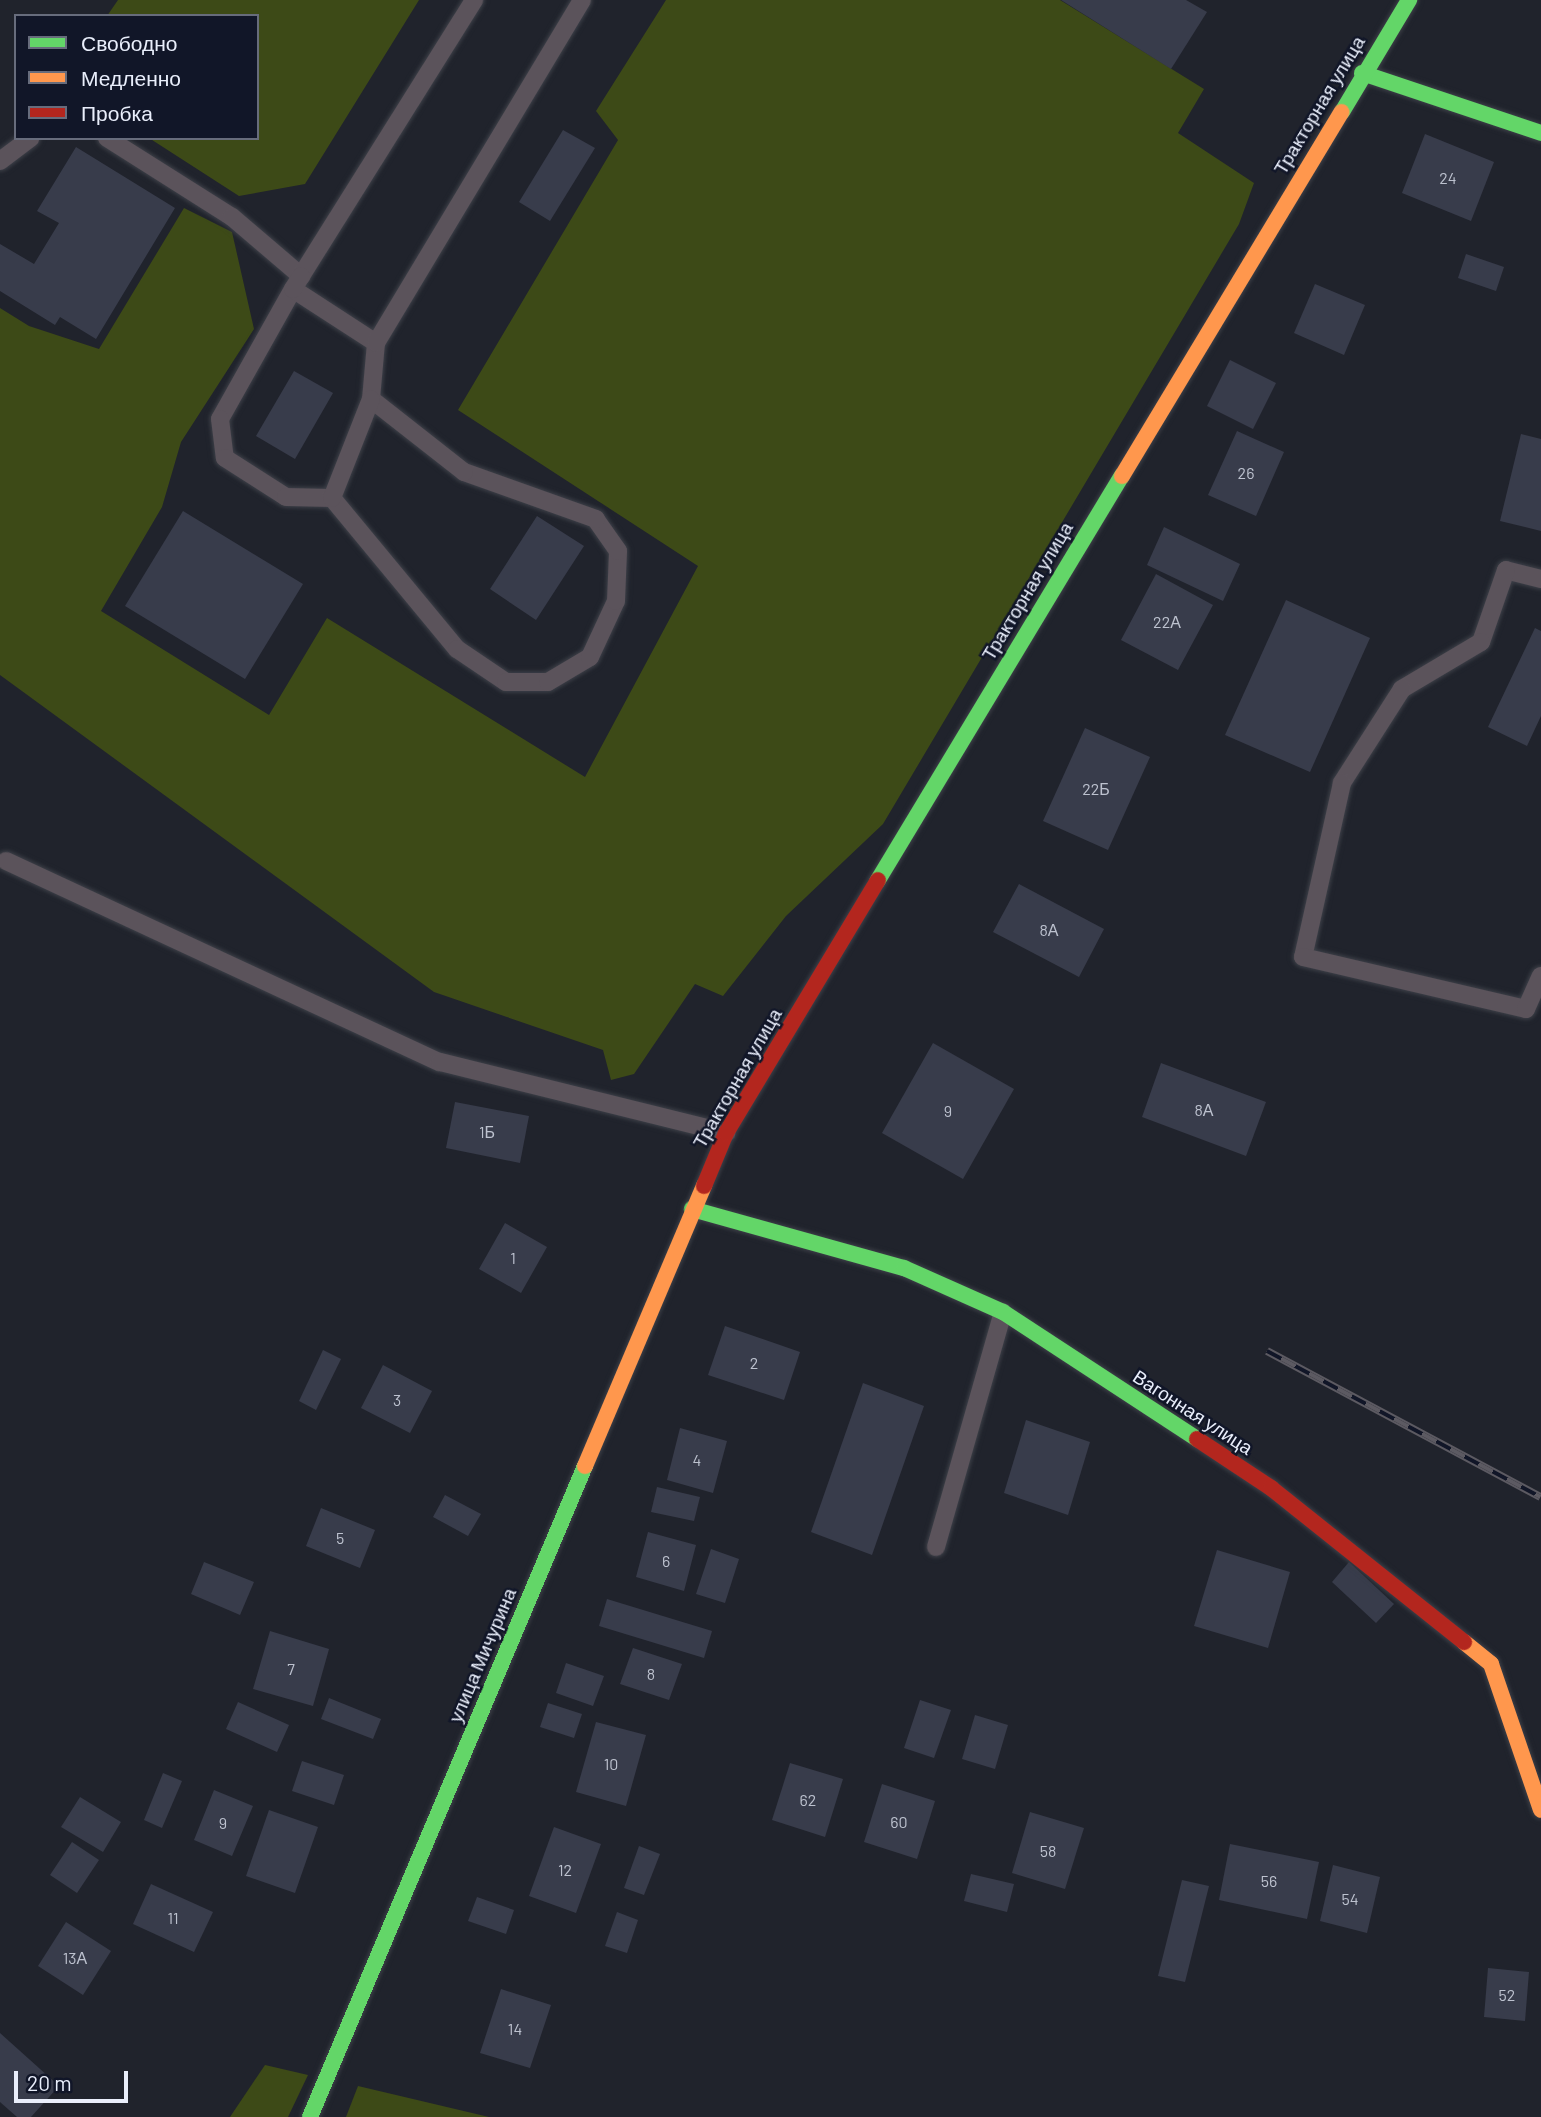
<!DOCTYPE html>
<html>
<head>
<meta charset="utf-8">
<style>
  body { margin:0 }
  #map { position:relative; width:1541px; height:2117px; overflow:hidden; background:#20232c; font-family:Barlow,sans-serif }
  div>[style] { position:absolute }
  .green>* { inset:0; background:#3d4a17 }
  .building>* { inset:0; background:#383c4b }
  .roads { filter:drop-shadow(0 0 2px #3d4048) drop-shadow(0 0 2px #3d4048) }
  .lane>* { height:18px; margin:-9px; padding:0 9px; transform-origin:9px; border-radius:9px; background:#5b535b }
  .fast>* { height:16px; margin:-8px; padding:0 8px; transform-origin:8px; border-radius:8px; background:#63d668 }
  .slow>* { height:16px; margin:-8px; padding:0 8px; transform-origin:8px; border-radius:8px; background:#ff974d }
  .jam>* { height:16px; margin:-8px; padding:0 8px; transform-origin:8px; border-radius:8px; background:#b3261e }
  .rail>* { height:8px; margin-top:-4px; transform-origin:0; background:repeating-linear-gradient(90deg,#111628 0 16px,#5c5a62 0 32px); box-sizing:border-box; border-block:2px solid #5c5a62 }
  span { translate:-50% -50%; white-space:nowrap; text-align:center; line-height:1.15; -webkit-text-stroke:5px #111628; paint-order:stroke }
  .number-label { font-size:16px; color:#bdc2cf }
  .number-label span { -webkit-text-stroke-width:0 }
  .street-label { font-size:19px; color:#e9eefb }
  .legend { position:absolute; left:14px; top:14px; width:245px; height:126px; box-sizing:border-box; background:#111628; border:2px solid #676c7c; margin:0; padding:9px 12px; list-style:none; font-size:21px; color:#e9eefb }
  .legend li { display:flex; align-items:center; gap:14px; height:35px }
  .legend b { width:35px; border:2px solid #676c7c }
  .scale { position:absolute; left:14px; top:2071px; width:114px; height:32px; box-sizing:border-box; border:4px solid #e9eefb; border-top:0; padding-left:9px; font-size:21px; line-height:24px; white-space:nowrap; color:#e9eefb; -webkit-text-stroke:5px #111628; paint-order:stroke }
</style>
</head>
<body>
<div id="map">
  <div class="green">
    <i style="clip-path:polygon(118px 0,419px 0,305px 184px,239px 196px,149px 138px,257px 138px,257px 16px,107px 16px)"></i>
    <i style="clip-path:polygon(666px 0,1060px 0,1204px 89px,1178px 133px,1254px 183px,1239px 224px,883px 824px,786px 916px,723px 996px,695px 984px,634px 1074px,611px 1080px,603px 1050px,434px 992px,0 675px,0 308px,29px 326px,99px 349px,184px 208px,232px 232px,254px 329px,181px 442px,162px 507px,101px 611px,269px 715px,327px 618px,585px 777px,698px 566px,458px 410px,618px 140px,596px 111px)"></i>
    <i style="clip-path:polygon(265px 2065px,308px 2075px,288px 2117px,230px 2117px)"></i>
    <i style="clip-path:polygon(358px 2086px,489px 2117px,346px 2117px)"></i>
  </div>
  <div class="building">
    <i style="clip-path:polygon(1061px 0,1186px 0,1207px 12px,1171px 69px)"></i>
    <i style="clip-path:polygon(563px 130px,595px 148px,550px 221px,519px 202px)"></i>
    <i style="clip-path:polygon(1425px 134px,1494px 162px,1471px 221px,1402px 193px)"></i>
    <i style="clip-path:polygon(76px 147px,175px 208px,96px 339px,60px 317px,55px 325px,0 291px,0 244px,34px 264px,59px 223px,37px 211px)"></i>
    <i style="clip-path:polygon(1466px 254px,1504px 267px,1496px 291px,1458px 278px)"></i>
    <i style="clip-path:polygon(1315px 284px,1365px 305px,1344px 355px,1294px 333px)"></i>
    <i style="clip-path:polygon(1230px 360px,1276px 383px,1253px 429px,1207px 406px)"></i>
    <i style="clip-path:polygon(294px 371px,333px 393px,295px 459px,256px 436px)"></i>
    <i style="clip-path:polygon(1237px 431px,1284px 452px,1256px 516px,1208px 495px)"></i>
    <i style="clip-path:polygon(1521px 434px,1541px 439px,1541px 531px,1500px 521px)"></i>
    <i style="clip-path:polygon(183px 511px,303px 584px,245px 679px,125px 606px)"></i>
    <i style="clip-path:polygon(537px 516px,584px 546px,536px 620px,490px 589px)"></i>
    <i style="clip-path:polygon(1164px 527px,1240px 564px,1223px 601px,1147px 565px)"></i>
    <i style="clip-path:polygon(1156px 574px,1213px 605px,1178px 670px,1121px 640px)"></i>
    <i style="clip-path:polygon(1286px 600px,1370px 638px,1310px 772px,1225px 735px)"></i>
    <i style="clip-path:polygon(1535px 628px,1541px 631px,1541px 716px,1527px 746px,1488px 727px)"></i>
    <i style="clip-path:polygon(1085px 728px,1150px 757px,1108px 850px,1043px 821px)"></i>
    <i style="clip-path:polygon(1019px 884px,1104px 929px,1079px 977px,993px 932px)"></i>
    <i style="clip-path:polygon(933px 1043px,1014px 1089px,963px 1179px,882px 1133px)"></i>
    <i style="clip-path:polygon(1161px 1063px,1266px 1102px,1246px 1156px,1142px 1117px)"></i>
    <i style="clip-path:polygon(455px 1102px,529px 1116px,520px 1163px,446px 1148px)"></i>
    <i style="clip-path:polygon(505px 1223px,547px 1247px,521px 1293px,479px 1269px)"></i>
    <i style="clip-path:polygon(725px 1326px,800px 1352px,784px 1400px,708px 1375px)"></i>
    <i style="clip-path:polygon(323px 1350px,341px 1359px,316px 1410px,299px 1401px)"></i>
    <i style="clip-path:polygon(383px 1365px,432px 1391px,410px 1433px,361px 1408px)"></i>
    <i style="clip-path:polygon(863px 1383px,924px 1406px,872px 1555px,811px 1532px)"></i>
    <i style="clip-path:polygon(1026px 1420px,1090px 1442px,1068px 1515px,1004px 1493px)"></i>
    <i style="clip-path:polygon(680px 1428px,727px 1441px,713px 1493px,667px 1480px)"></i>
    <i style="clip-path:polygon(657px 1487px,700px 1497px,694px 1521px,651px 1512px)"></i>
    <i style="clip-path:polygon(445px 1495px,481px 1514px,468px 1536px,433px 1517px)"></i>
    <i style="clip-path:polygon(321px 1508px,375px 1530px,360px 1568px,306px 1546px)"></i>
    <i style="clip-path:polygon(648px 1532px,696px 1545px,684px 1591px,636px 1577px)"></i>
    <i style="clip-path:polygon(711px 1549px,739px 1559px,725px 1603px,696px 1594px)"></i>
    <i style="clip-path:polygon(1217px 1550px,1290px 1572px,1268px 1648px,1194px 1626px)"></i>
    <i style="clip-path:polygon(204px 1562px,254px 1582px,240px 1615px,191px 1594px)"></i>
    <i style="clip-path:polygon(1349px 1562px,1394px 1604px,1376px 1623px,1332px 1582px)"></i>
    <i style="clip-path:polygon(607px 1599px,712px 1631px,704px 1658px,599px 1626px)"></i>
    <i style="clip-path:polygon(270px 1631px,329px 1649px,313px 1706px,253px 1689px)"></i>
    <i style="clip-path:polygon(633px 1648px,682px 1664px,669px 1700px,620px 1684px)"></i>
    <i style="clip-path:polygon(566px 1663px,604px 1676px,593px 1706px,556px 1693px)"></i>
    <i style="clip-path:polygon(329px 1698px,381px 1719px,373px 1739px,321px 1719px)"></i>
    <i style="clip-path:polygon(920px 1700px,951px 1710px,934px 1758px,904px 1748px)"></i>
    <i style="clip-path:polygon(238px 1702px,289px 1725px,277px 1752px,226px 1729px)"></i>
    <i style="clip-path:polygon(548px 1703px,582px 1714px,574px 1738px,540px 1727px)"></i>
    <i style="clip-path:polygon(975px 1715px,1008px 1725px,995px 1769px,962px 1759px)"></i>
    <i style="clip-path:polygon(596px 1722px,646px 1735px,626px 1806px,576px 1792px)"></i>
    <i style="clip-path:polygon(302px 1761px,344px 1775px,334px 1805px,292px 1791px)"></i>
    <i style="clip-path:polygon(790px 1763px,843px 1779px,825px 1837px,772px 1820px)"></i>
    <i style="clip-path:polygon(163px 1773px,182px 1781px,162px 1828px,144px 1820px)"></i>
    <i style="clip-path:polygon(882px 1784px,935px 1801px,917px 1859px,864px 1842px)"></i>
    <i style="clip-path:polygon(214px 1790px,253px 1806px,232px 1856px,194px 1840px)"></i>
    <i style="clip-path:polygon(80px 1797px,121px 1822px,103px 1852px,61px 1827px)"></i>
    <i style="clip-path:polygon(269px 1810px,318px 1827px,295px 1893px,246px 1876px)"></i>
    <i style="clip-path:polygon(1030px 1812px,1084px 1828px,1065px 1889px,1012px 1873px)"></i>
    <i style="clip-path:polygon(554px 1827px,601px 1844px,576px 1913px,529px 1896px)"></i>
    <i style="clip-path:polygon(72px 1842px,99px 1860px,77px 1893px,50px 1875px)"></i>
    <i style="clip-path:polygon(1230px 1844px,1319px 1862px,1307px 1919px,1219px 1900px)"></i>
    <i style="clip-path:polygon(639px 1846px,660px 1854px,644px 1895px,624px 1888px)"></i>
    <i style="clip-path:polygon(1333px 1865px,1380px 1877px,1367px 1933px,1320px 1921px)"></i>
    <i style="clip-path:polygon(971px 1874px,1014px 1884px,1007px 1912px,964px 1901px)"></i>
    <i style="clip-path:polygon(1182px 1880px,1209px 1886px,1185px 1982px,1158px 1976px)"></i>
    <i style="clip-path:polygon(151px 1884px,213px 1912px,194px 1952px,133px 1924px)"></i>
    <i style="clip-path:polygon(477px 1897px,514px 1910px,506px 1934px,468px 1921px)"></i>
    <i style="clip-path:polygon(617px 1912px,638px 1920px,627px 1953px,605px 1946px)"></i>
    <i style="clip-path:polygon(66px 1922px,111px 1951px,83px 1995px,38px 1966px)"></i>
    <i style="clip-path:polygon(1488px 1968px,1529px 1972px,1525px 2021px,1484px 2017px)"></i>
    <i style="clip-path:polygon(501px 1989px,551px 2005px,530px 2068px,480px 2053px)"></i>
    <i style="clip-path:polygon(0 2033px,59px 2086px,31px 2117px,17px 2117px,0 2102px)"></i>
  </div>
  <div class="roads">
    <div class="lane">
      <i style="left:107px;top:138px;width:148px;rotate:32.3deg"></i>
      <i style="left:232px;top:217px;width:91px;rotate:40.5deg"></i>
      <i style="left:301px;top:276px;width:326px;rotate:-57.9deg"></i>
      <i style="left:0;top:161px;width:38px;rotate:-37deg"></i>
      <i style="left:293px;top:289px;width:149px;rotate:119.3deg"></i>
      <i style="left:220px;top:419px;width:39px;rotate:83deg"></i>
      <i style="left:225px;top:458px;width:72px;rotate:32.6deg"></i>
      <i style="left:286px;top:497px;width:46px;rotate:1.2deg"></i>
      <i style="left:332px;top:498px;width:196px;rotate:50.4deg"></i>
      <i style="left:457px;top:649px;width:59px;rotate:34deg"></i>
      <i style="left:506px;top:682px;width:42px"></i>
      <i style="left:548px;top:682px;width:49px;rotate:-30.8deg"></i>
      <i style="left:590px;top:657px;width:62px;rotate:-65.1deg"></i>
      <i style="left:616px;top:601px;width:50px;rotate:-87.7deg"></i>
      <i style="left:618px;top:551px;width:39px;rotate:-125deg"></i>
      <i style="left:596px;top:519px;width:140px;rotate:-160.4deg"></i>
      <i style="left:464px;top:472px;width:118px;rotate:-141.9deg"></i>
      <i style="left:371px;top:399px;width:56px;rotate:-84.9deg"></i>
      <i style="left:376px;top:343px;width:99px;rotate:-147deg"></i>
      <i style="left:293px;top:289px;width:15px;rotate:-58deg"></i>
      <i style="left:376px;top:343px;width:400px;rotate:-59deg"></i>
      <i style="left:332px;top:498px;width:106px;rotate:-68.5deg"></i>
      <i style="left:1541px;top:579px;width:36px;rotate:-166deg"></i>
      <i style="left:1506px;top:570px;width:76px;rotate:109.1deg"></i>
      <i style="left:1481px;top:642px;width:92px;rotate:149.3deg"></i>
      <i style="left:1402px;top:689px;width:112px;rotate:122.6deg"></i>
      <i style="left:1342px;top:783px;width:178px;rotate:102.6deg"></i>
      <i style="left:1303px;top:957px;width:229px;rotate:13.1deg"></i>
      <i style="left:1526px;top:1009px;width:36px;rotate:-66deg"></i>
      <i style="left:6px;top:861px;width:478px;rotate:24.9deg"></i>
      <i style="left:440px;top:1062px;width:295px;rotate:13.9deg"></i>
      <i style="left:936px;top:1547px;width:244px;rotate:-74.1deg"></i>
    </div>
    <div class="fast">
      <i style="left:1362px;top:73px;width:189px;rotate:18.5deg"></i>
      <i style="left:1342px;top:112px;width:131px;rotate:-59.1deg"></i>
      <i style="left:878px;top:880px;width:472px;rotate:-58.9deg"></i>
      <i style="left:692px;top:1209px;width:220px;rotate:15.6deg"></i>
      <i style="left:904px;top:1268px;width:108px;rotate:24deg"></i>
      <i style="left:1003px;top:1312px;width:232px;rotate:33.2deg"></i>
      <i style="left:310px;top:2117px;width:707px;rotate:-67.1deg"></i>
    </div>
    <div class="slow">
      <i style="left:1122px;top:476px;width:425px;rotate:-58.9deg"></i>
      <i style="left:585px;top:1466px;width:304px;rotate:-67deg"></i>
      <i style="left:1464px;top:1642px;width:35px;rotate:39deg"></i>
      <i style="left:1491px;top:1664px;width:154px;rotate:71.1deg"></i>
    </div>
    <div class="jam">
      <i style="left:704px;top:1186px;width:57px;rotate:-67.5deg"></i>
      <i style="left:726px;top:1133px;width:295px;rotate:-59deg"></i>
      <i style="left:1197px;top:1439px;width:89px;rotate:33.5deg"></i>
      <i style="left:1271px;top:1488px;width:247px;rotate:38.6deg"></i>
    </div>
  </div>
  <div class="rail">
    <i style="left:1267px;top:1351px;width:310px;rotate:28.1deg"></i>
  </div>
  <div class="number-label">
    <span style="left:1448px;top:178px">24</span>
    <span style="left:1246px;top:473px">26</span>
    <span style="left:1167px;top:622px">22А</span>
    <span style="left:1096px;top:789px">22Б</span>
    <span style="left:1049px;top:930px">8А</span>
    <span style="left:1204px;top:1110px">8А</span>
    <span style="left:948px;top:1111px">9</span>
    <span style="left:487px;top:1132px">1Б</span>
    <span style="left:513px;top:1258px">1</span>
    <span style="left:754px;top:1363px">2</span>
    <span style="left:397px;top:1400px">3</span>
    <span style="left:697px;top:1460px">4</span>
    <span style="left:340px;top:1538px">5</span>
    <span style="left:666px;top:1561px">6</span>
    <span style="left:291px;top:1669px">7</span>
    <span style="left:651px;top:1674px">8</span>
    <span style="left:611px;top:1764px">10</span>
    <span style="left:808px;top:1800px">62</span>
    <span style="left:899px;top:1822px">60</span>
    <span style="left:223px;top:1823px">9</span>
    <span style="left:1048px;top:1851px">58</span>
    <span style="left:565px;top:1870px">12</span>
    <span style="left:1269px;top:1881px">56</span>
    <span style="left:1350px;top:1899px">54</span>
    <span style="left:173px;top:1918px">11</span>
    <span style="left:75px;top:1958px">13А</span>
    <span style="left:1507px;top:1995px">52</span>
    <span style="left:515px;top:2029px">14</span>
  </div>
  <div class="street-label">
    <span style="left:1319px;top:105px;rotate:-59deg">Тракторная улица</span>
    <span style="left:1027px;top:591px;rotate:-59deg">Тракторная улица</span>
    <span style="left:737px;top:1078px;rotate:-60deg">Тракторная улица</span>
    <span style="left:1193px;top:1412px;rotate:33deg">Вагонная улица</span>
    <span style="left:482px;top:1655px;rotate:-67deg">улица Мичурина</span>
  </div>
  <ul class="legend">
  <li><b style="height:9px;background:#63d668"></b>Свободно</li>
  <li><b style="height:9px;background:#ff974d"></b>Медленно</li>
  <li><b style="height:9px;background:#b3261e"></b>Пробка</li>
  </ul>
  <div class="scale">20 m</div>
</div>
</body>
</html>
